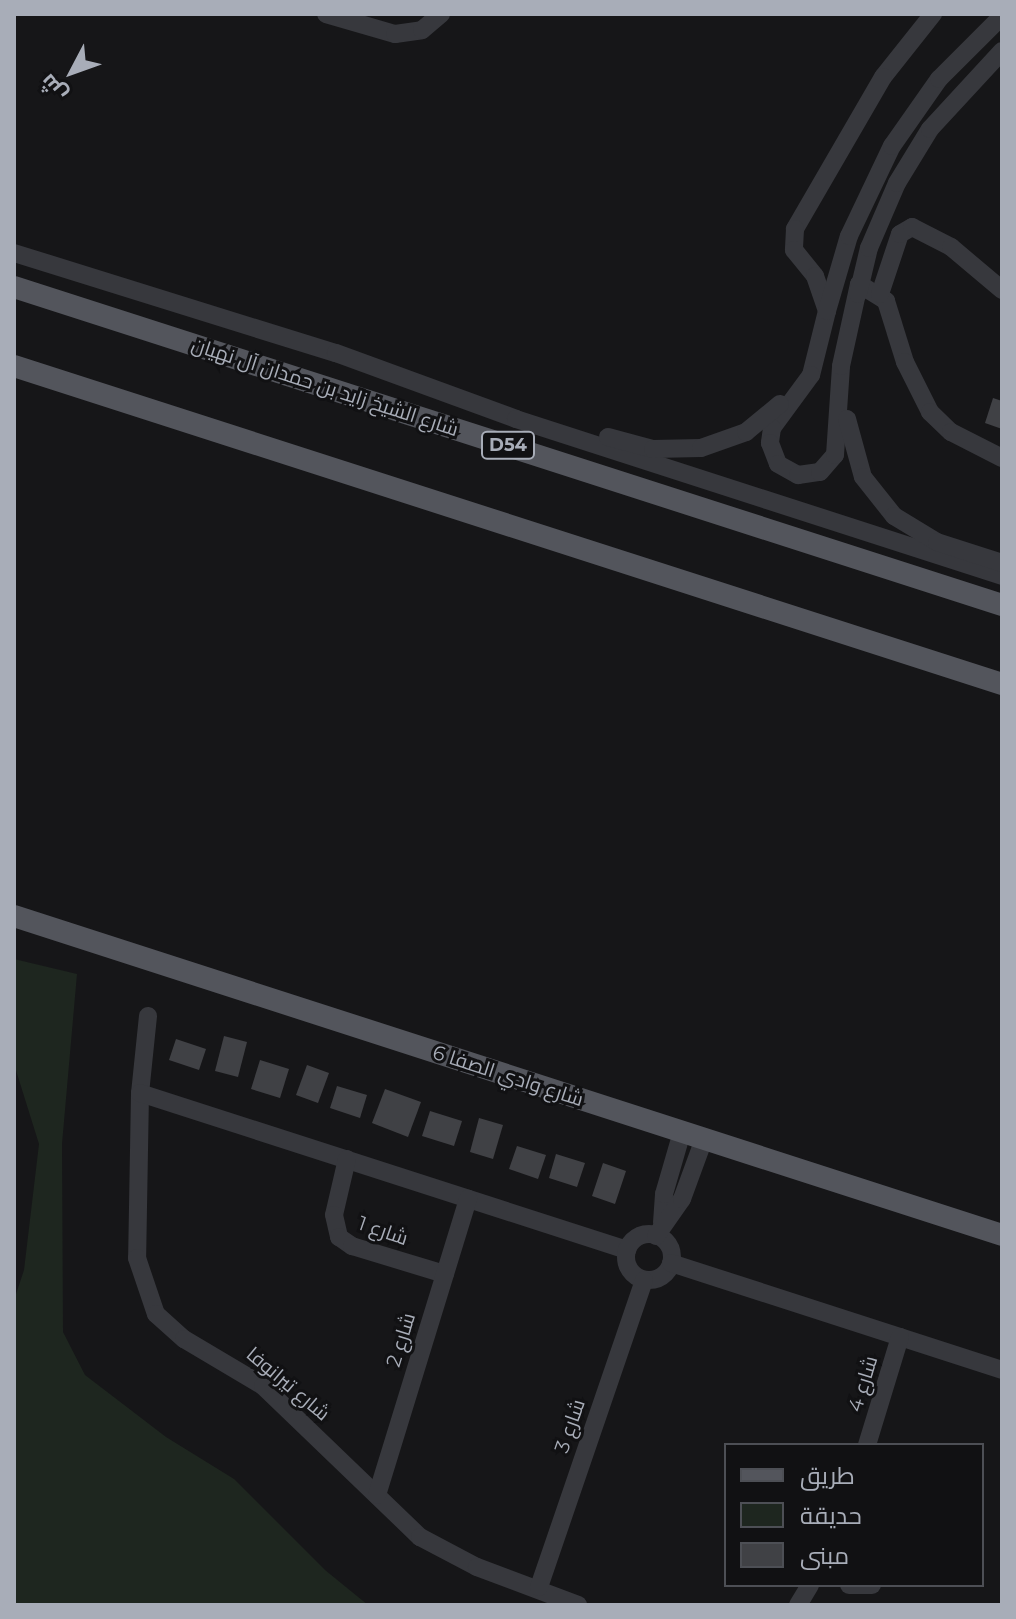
<!DOCTYPE html>
<html>
<head>
<meta charset="utf-8">
<style>
  body { margin:0 }
  #map { position:relative; width:1016px; height:1619px; overflow:hidden; background:#161618; font-family:Montserrat,Cairo,sans-serif }
  div>[style] { position:absolute }
  .green>* { inset:0; background:#1e261f }
  .building>* { inset:0; background:#404145 }
  .minor>* { height:18px; margin:-9px; padding:0 9px; transform-origin:9px; border-radius:9px; background:#37383d }
  .minor>.ring { margin:-9px; padding:0; box-sizing:content-box; background:none; border:18px solid #37383d; border-radius:50% }
  .major>* { height:22px; margin:-11px; padding:0 11px; transform-origin:11px; border-radius:11px; background:#53555c }
  span { translate:-50% -50%; white-space:nowrap; text-align:center; line-height:1.15; -webkit-text-stroke:6px #111113; paint-order:stroke }
  .shield-label span { padding:2px 6px; background:#111113; border:2px solid; border-radius:6px; -webkit-text-stroke-width:0 }
  .shield-label { font-size:18px; color:#a8adb8; font-weight:700 }
  .street-label { font-size:20px; color:#a8adb8 }
  .frame { position:absolute; inset:0; border:16px solid #a8adb8; pointer-events:none }
  .legend { position:absolute; left:724px; top:1443px; width:260px; height:144px; box-sizing:border-box; background:#111113; border:2px solid #4d4f55; margin:0; padding:10px 14px; list-style:none; font-size:24px; color:#a8adb8 }
  .legend li { display:flex; align-items:center; gap:16px; height:40px }
  .legend b { width:40px; border:2px solid #4d4f55 }
  .north { position:absolute; left:32px; top:32px; width:80px; height:80px; -webkit-text-stroke:6px #111113; paint-order:stroke; rotate:229deg; font-size:22px; font-weight:700; line-height:32px; text-align:center; color:#a8adb8 }
  .north::after { content:''; display:block; margin:auto; width:28px; height:36px; background:#a8adb8; clip-path:polygon(50% 0,100% 100%,50% 72%,0 100%) }
</style>
</head>
<body>
<div id="map">
  <div class="green">
    <i style="clip-path:polygon(14px 959px,77px 974px,62px 1144px,63px 1332px,85px 1375px,166px 1437px,234px 1479px,325px 1570px,368px 1605px,14px 1605px,14px 1300px,24px 1270px,39px 1144px,14px 1064px)"></i>
  </div>
  <div class="building">
    <i style="clip-path:polygon(993px 398px,1002px 401px,1002px 429px,985px 423px)"></i>
    <i style="clip-path:polygon(224px 1036px,247px 1042px,238px 1077px,215px 1071px)"></i>
    <i style="clip-path:polygon(176px 1039px,206px 1049px,199px 1070px,169px 1060px)"></i>
    <i style="clip-path:polygon(260px 1060px,289px 1069px,280px 1098px,251px 1089px)"></i>
    <i style="clip-path:polygon(307px 1065px,329px 1073px,318px 1103px,296px 1095px)"></i>
    <i style="clip-path:polygon(337px 1086px,367px 1095px,360px 1118px,330px 1108px)"></i>
    <i style="clip-path:polygon(385px 1089px,421px 1102px,408px 1137px,372px 1123px)"></i>
    <i style="clip-path:polygon(430px 1111px,462px 1121px,454px 1146px,422px 1136px)"></i>
    <i style="clip-path:polygon(479px 1118px,503px 1125px,493px 1159px,470px 1152px)"></i>
    <i style="clip-path:polygon(517px 1146px,546px 1155px,538px 1179px,509px 1169px)"></i>
    <i style="clip-path:polygon(556px 1154px,585px 1163px,577px 1187px,549px 1178px)"></i>
    <i style="clip-path:polygon(603px 1163px,626px 1171px,615px 1204px,592px 1196px)"></i>
  </div>
  <div class="minor">
    <i style="left:326px;top:14px;width:72px;rotate:16.2deg"></i>
    <i style="left:395px;top:34px;width:27px;rotate:-8deg"></i>
    <i style="left:422px;top:30px;width:25px;rotate:-40deg"></i>
    <i style="left:933px;top:14px;width:80px;rotate:128.4deg"></i>
    <i style="left:883px;top:77px;width:176px;rotate:120.1deg"></i>
    <i style="left:795px;top:229px;width:21px;rotate:93deg"></i>
    <i style="left:794px;top:250px;width:33px;rotate:51deg"></i>
    <i style="left:815px;top:276px;width:37px;rotate:71deg"></i>
    <i style="left:827px;top:311px;width:66px;rotate:104deg"></i>
    <i style="left:811px;top:375px;width:66px;rotate:126.3deg"></i>
    <i style="left:772px;top:428px;width:15px;rotate:98deg"></i>
    <i style="left:770px;top:443px;width:22px;rotate:69deg"></i>
    <i style="left:778px;top:464px;width:23px;rotate:29deg"></i>
    <i style="left:798px;top:475px;width:22px;rotate:-8deg"></i>
    <i style="left:820px;top:472px;width:23px;rotate:-49deg"></i>
    <i style="left:835px;top:455px;width:89px;rotate:-86.1deg"></i>
    <i style="left:841px;top:366px;width:84px;rotate:-77.6deg"></i>
    <i style="left:859px;top:284px;width:32px;rotate:32deg"></i>
    <i style="left:886px;top:301px;width:64px;rotate:72.7deg"></i>
    <i style="left:905px;top:362px;width:56px;rotate:63.4deg"></i>
    <i style="left:930px;top:412px;width:29px;rotate:44deg"></i>
    <i style="left:951px;top:432px;width:57px;rotate:27deg"></i>
    <i style="left:14px;top:253px;width:337px;rotate:17.3deg"></i>
    <i style="left:336px;top:353px;width:192px;rotate:20.1deg"></i>
    <i style="left:516px;top:419px;width:511px;rotate:17.9deg"></i>
    <i style="left:858px;top:294px;width:47px;rotate:-76.6deg"></i>
    <i style="left:869px;top:248px;width:71px;rotate:-66.7deg"></i>
    <i style="left:897px;top:183px;width:63px;rotate:-58.6deg"></i>
    <i style="left:930px;top:129px;width:106px;rotate:-47.3deg"></i>
    <i style="left:880px;top:294px;width:63px;rotate:-71.6deg"></i>
    <i style="left:900px;top:234px;width:14px;rotate:-30deg"></i>
    <i style="left:912px;top:227px;width:44px;rotate:27.1deg"></i>
    <i style="left:951px;top:247px;width:67px;rotate:40.1deg"></i>
    <i style="left:827px;top:311px;width:78px;rotate:-73.7deg"></i>
    <i style="left:849px;top:236px;width:100px;rotate:-64.5deg"></i>
    <i style="left:892px;top:146px;width:82px;rotate:-55deg"></i>
    <i style="left:939px;top:79px;width:89px;rotate:-45deg"></i>
    <i style="left:847px;top:419px;width:60px;rotate:74.6deg"></i>
    <i style="left:863px;top:477px;width:50px;rotate:51.5deg"></i>
    <i style="left:894px;top:516px;width:50px;rotate:31.2deg"></i>
    <i style="left:937px;top:542px;width:68px;rotate:17.9deg"></i>
    <i style="left:608px;top:437px;width:47px;rotate:14.9deg"></i>
    <i style="left:653px;top:449px;width:48px;rotate:-1.2deg"></i>
    <i style="left:701px;top:448px;width:48px;rotate:-19.6deg"></i>
    <i style="left:746px;top:432px;width:44px;rotate:-39.5deg"></i>
    <i style="left:148px;top:1016px;width:77px;rotate:95.9deg"></i>
    <i style="left:140px;top:1093px;width:165px;rotate:91deg"></i>
    <i style="left:137px;top:1258px;width:59px;rotate:71.3deg"></i>
    <i style="left:156px;top:1314px;width:38px;rotate:42deg"></i>
    <i style="left:184px;top:1339px;width:92px;rotate:30.7deg"></i>
    <i style="left:263px;top:1386px;width:218px;rotate:43.9deg"></i>
    <i style="left:420px;top:1537px;width:64px;rotate:27.8deg"></i>
    <i style="left:477px;top:1567px;width:108px;rotate:20.6deg"></i>
    <i style="left:140px;top:1093px;width:512px;rotate:17.87deg"></i>
    <i style="left:347px;top:1159px;width:57px;rotate:103.1deg"></i>
    <i style="left:334px;top:1215px;width:23px;rotate:77deg"></i>
    <i style="left:339px;top:1237px;width:16px;rotate:35deg"></i>
    <i style="left:352px;top:1246px;width:97px;rotate:16.8deg"></i>
    <i style="left:662px;top:1223px;width:29px;rotate:-86deg"></i>
    <i style="left:664px;top:1194px;width:65px;rotate:-73.8deg"></i>
    <i class="ring" style="left:626px;top:1234px;width:28px;height:28px"></i>
    <i style="left:656px;top:1236px;width:45px;rotate:-54.9deg"></i>
    <i style="left:682px;top:1199px;width:64px;rotate:-69.9deg"></i>
    <i style="left:671px;top:1263px;width:348px;rotate:17.9deg"></i>
    <i style="left:867px;top:1445px;width:113px;rotate:-73deg"></i>
    <i style="left:377px;top:1495px;width:310px;rotate:-72.9deg"></i>
    <i style="left:849px;top:1585px;width:23px"></i>
    <i style="left:539px;top:1587px;width:324px;rotate:-71.1deg"></i>
    <i style="left:798px;top:1605px;width:23px;rotate:-59deg"></i>
  </div>
  <div class="major">
    <i style="left:14px;top:287px;width:1038px;rotate:17.84deg"></i>
    <i style="left:14px;top:366px;width:1038px;rotate:17.84deg"></i>
    <i style="left:14px;top:916px;width:1038px;rotate:17.89deg"></i>
  </div>
  <div class="shield-label">
    <span style="left:508px;top:445px">D54</span>
  </div>
  <div class="street-label">
    <span style="left:325px;top:387px;rotate:18deg">شارع الشيخ زايد بن حمدان آل نهيان</span>
    <span style="left:508px;top:1076px;rotate:18deg">شارع وادي الصفا 6</span>
    <span style="left:383px;top:1231px;rotate:19deg">شارع 1</span>
    <span style="left:401px;top:1340px;rotate:-73deg">شارع 2</span>
    <span style="left:288px;top:1384px;rotate:40deg">شارع تيرانوفا</span>
    <span style="left:863px;top:1384px;rotate:-73deg">شارع 4</span>
    <span style="left:570px;top:1426px;rotate:-71deg">شارع 3</span>
  </div>
  <div class="frame"></div>
  <ul class="legend">
  <li><b style="height:10px;background:#53555c"></b>طريق</li>
  <li><b style="height:22px;background:#1e261f"></b>حديقة</li>
  <li><b style="height:22px;background:#404145"></b>مبنى</li>
  </ul>
  <div class="north">ش</div>
</div>
</body>
</html>
